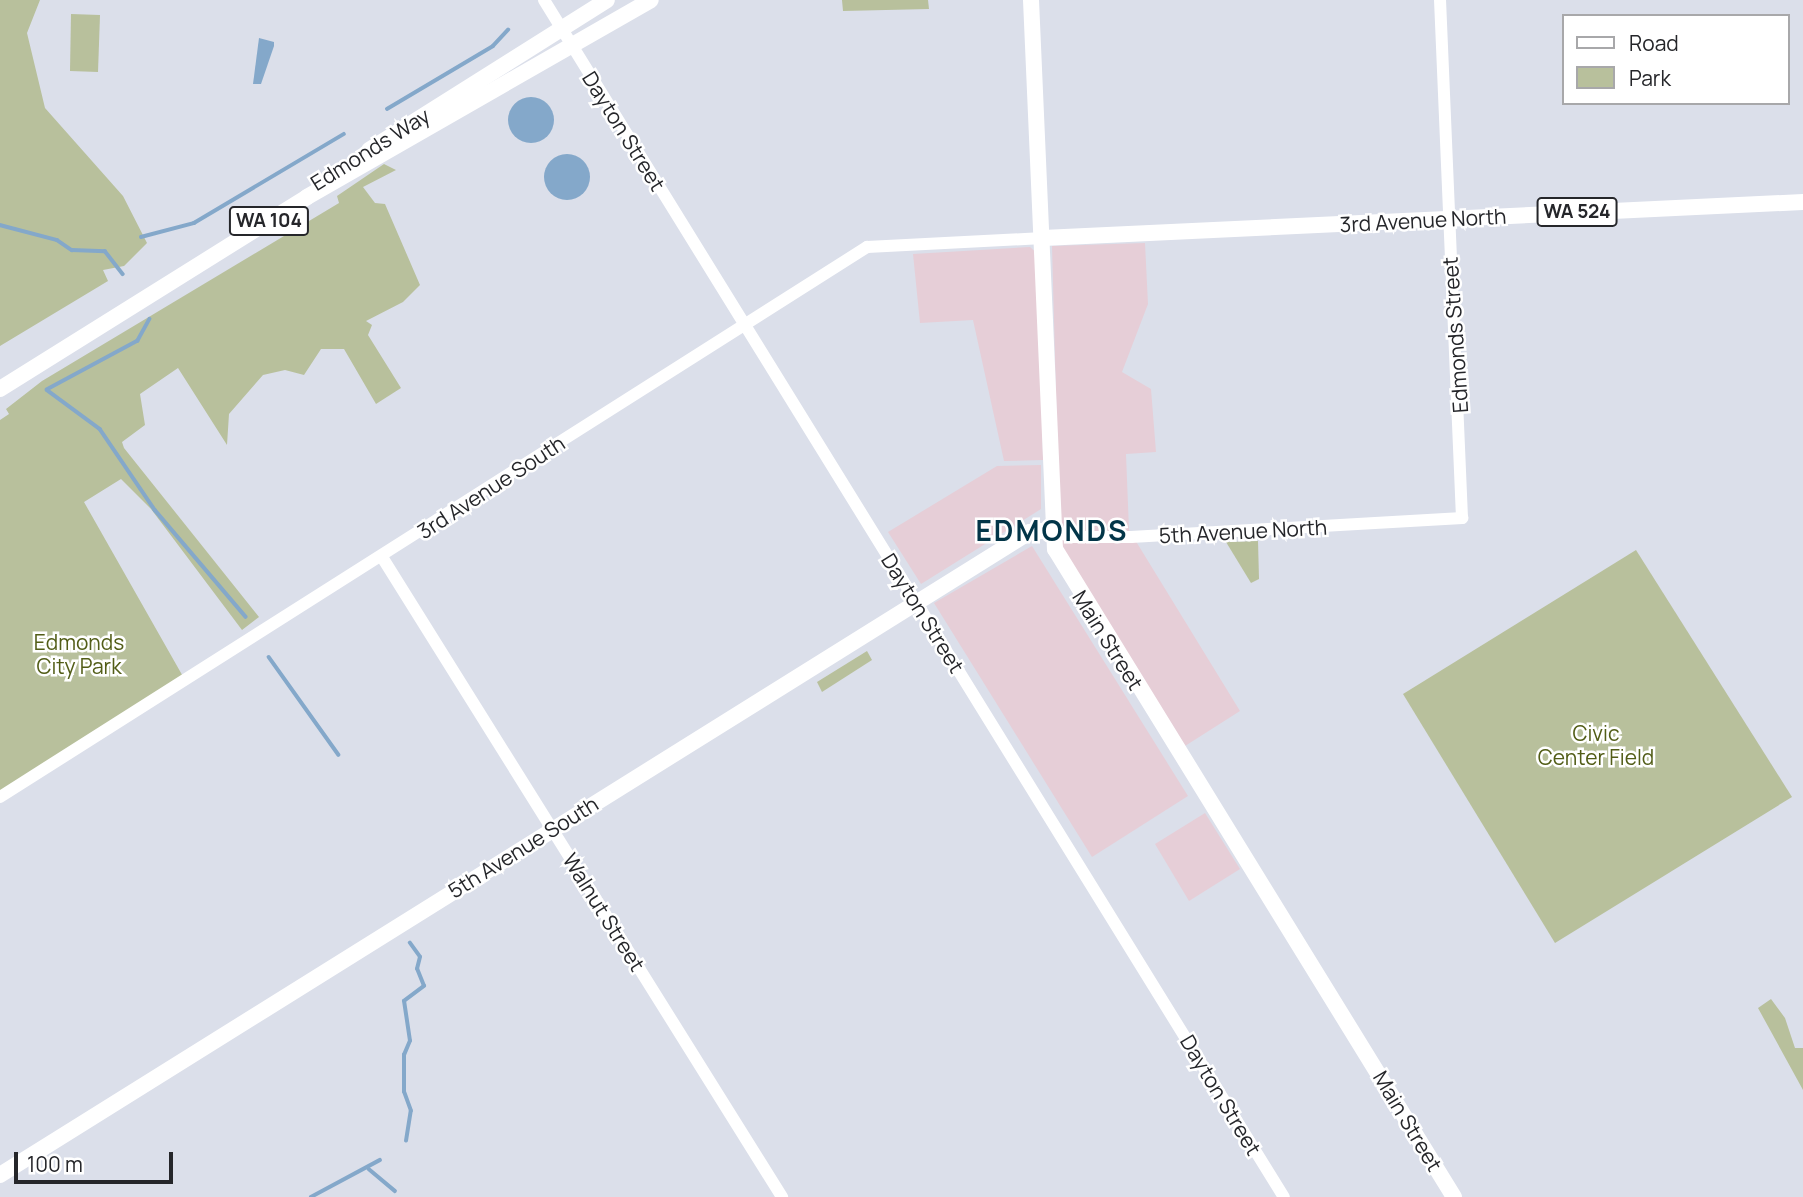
<!DOCTYPE html>
<html>
<head>
<meta charset="utf-8">
<style>
  body { margin:0 }
  #map { position:relative; width:1803px; height:1197px; overflow:hidden; background:#dbdfea; font-family:Manrope,sans-serif }
  div>[style] { position:absolute }
  .commercial>* { inset:0; background:#e6ced7 }
  .green>* { inset:0; background:#b8c09c }
  .water>* { inset:0; background:#84a8ca }
  .round { border-radius:50% }
  .stream>* { height:3.5px; margin:-1.75px; padding:0 1.75px; transform-origin:1.75px; border-radius:1.75px; background:#84a8ca }
  .minor>* { height:12px; margin:-6px; padding:0 6px; transform-origin:6px; border-radius:6px; background:#fff }
  .major>* { height:16px; margin:-8px; padding:0 8px; transform-origin:8px; border-radius:8px; background:#fff }
  span { translate:-50% -50%; white-space:nowrap; text-align:center; line-height:1.15; -webkit-text-stroke:5px #fff; paint-order:stroke }
  .shield-label span { padding:2px 5px; background:#fff; border:2px solid; border-radius:5px; -webkit-text-stroke-width:0 }
  .shield-label { font-size:19px; color:#25262a; font-weight:700 }
  .street-label { font-size:21px; color:#25262a }
  .park-label { font-size:21px; color:#525d17 }
  .district-label { font-size:28px; color:#023548; font-weight:700; letter-spacing:2px }
  .legend { position:absolute; left:1562px; top:14px; width:228px; height:91px; box-sizing:border-box; background:#fff; border:2px solid #a8a8aa; margin:0; padding:9px 12px; list-style:none; font-size:21px; color:#25262a }
  .legend li { display:flex; align-items:center; gap:14px; height:35px }
  .legend b { width:35px; border:2px solid #a8a8aa }
  .scale { position:absolute; left:14px; top:1152px; width:159px; height:32px; box-sizing:border-box; border:4px solid #25262a; border-top:0; padding-left:9px; font-size:21px; line-height:24px; white-space:nowrap; color:#25262a; -webkit-text-stroke:5px #fff; paint-order:stroke }
</style>
</head>
<body>
<div id="map">
  <div class="commercial">
    <i style="clip-path:polygon(1145px 243px,1148px 304px,1122px 372px,1151px 389px,1156px 452px,1126px 454px,1129px 530px,1240px 711px,1185px 746px,1060px 544px,1052px 246px)"></i>
    <i style="clip-path:polygon(1030px 247px,1038px 254px,1043px 460px,1004px 461px,973px 320px,920px 323px,913px 254px)"></i>
    <i style="clip-path:polygon(1041px 465px,1041px 509px,921px 584px,888px 532px,997px 466px)"></i>
    <i style="clip-path:polygon(1032px 546px,1188px 796px,1092px 857px,934px 603px)"></i>
    <i style="clip-path:polygon(1205px 813px,1240px 869px,1189px 901px,1155px 844px)"></i>
  </div>
  <div class="green">
    <i style="clip-path:polygon(0 0,40px 0,27px 33px,45px 108px,123px 196px,147px 243px,124px 266px,103px 270px,108px 281px,0 346px)"></i>
    <i style="clip-path:polygon(842px 0,928px 0,929px 9px,843px 11px)"></i>
    <i style="clip-path:polygon(71px 14px,100px 15px,98px 72px,70px 71px)"></i>
    <i style="clip-path:polygon(384px 164px,396px 170px,363px 187px,375px 203px,385px 204px,420px 285px,403px 302px,366px 321px,372px 325px,368px 335px,401px 388px,376px 404px,344px 349px,321px 349px,304px 375px,285px 370px,263px 375px,229px 414px,227px 445px,178px 368px,140px 394px,145px 425px,122px 442px,124px 448px,259px 617px,242px 630px,151px 509px,121px 479px,84px 502px,185px 680px,0 796px,0 420px,9px 414px,6px 409px,42px 381px,339px 203px,337px 196px)"></i>
    <i style="clip-path:polygon(1258px 541px,1259px 579px,1251px 583px,1226px 542px)"></i>
    <i style="clip-path:polygon(1636px 550px,1792px 797px,1555px 943px,1403px 694px)"></i>
    <i style="clip-path:polygon(867px 651px,872px 660px,822px 692px,817px 682px)"></i>
    <i style="clip-path:polygon(1771px 999px,1785px 1018px,1795px 1048px,1803px 1048px,1803px 1090px,1758px 1008px)"></i>
  </div>
  <div class="water">
    <i style="clip-path:polygon(259px 38px,274px 42px,274px 46px,261px 84px,253px 84px)"></i>
    <i class="round" style="left:508px;top:97px;width:46px;height:46px"></i>
    <i class="round" style="left:544px;top:154px;width:46px;height:46px"></i>
  </div>
  <div class="stream">
    <i style="left:387px;top:109px;width:123px;rotate:-30.7deg"></i>
    <i style="left:493px;top:46px;width:22px;rotate:-47deg"></i>
    <i style="left:0;top:225px;width:59px;rotate:14.7deg"></i>
    <i style="left:57px;top:240px;width:18px;rotate:34deg"></i>
    <i style="left:72px;top:250px;width:33px;rotate:2deg"></i>
    <i style="left:105px;top:251px;width:29px;rotate:52deg"></i>
    <i style="left:141px;top:237px;width:55px;rotate:-14.8deg"></i>
    <i style="left:194px;top:223px;width:174px;rotate:-30.7deg"></i>
    <i style="left:150px;top:319px;width:25px;rotate:119deg"></i>
    <i style="left:138px;top:341px;width:103px;rotate:151.7deg"></i>
    <i style="left:47px;top:390px;width:66px;rotate:36.3deg"></i>
    <i style="left:100px;top:429px;width:98px;rotate:55.8deg"></i>
    <i style="left:155px;top:510px;width:140px;rotate:49.6deg"></i>
    <i style="left:269px;top:657px;width:120px;rotate:54.5deg"></i>
    <i style="left:406px;top:1141px;width:30px;rotate:-81deg"></i>
    <i style="left:411px;top:1111px;width:20px;rotate:-110deg"></i>
    <i style="left:404px;top:1092px;width:37px;rotate:-90deg"></i>
    <i style="left:404px;top:1055px;width:15px;rotate:-67deg"></i>
    <i style="left:410px;top:1041px;width:40px;rotate:-98.5deg"></i>
    <i style="left:404px;top:1001px;width:25px;rotate:-37deg"></i>
    <i style="left:424px;top:986px;width:18px;rotate:-112deg"></i>
    <i style="left:417px;top:969px;width:12px;rotate:-76deg"></i>
    <i style="left:420px;top:957px;width:17px;rotate:-126deg"></i>
    <i style="left:369px;top:1169px;width:34px;rotate:40deg"></i>
    <i style="left:311px;top:1197px;width:78px;rotate:-28.2deg"></i>
  </div>
  <div class="minor">
    <i style="left:544px;top:0;width:1407px;rotate:58.28deg"></i>
    <i style="left:1051px;top:530px;width:22px;rotate:18deg"></i>
    <i style="left:1072px;top:537px;width:59px"></i>
    <i style="left:1131px;top:537px;width:332px;rotate:-3.3deg"></i>
    <i style="left:1462px;top:518px;width:518px;rotate:-92.43deg"></i>
    <i style="left:382px;top:557px;width:755px;rotate:57.99deg"></i>
    <i style="left:0;top:797px;width:1027px;rotate:-32.39deg"></i>
    <i style="left:867px;top:247px;width:176px;rotate:-2.9deg"></i>
  </div>
  <div class="major">
    <i style="left:1031px;top:0;width:550px;rotate:87.5deg"></i>
    <i style="left:1055px;top:549px;width:761px;rotate:58.38deg"></i>
    <i style="left:369px;top:150px;width:281px;rotate:-32.2deg"></i>
    <i style="left:1043px;top:238px;width:761px;rotate:-2.71deg"></i>
    <i style="left:0;top:389px;width:362px;rotate:-32deg"></i>
    <i style="left:307px;top:197px;width:396px;rotate:-29.8deg"></i>
    <i style="left:0;top:1175px;width:1214px;rotate:-31.98deg"></i>
    <i style="left:1030px;top:532px;width:21px;rotate:-5deg"></i>
  </div>
  <div class="shield-label">
    <span style="left:1577px;top:212px">WA 524</span>
    <span style="left:269px;top:221px">WA 104</span>
  </div>
  <div class="street-label">
    <span style="left:624px;top:131px;rotate:58deg">Dayton Street</span>
    <span style="left:370px;top:149px;rotate:-32deg">Edmonds Way</span>
    <span style="left:1423px;top:220px;rotate:-3deg">3rd Avenue North</span>
    <span style="left:1455px;top:335px;rotate:-94deg">Edmonds Street</span>
    <span style="left:491px;top:487px;rotate:-33deg">3rd Avenue South</span>
    <span style="left:1243px;top:531px;rotate:-3deg">5th Avenue North</span>
    <span style="left:923px;top:613px;rotate:58deg">Dayton Street</span>
    <span style="left:1108px;top:640px;rotate:58deg">Main Street</span>
    <span style="left:523px;top:847px;rotate:-32deg">5th Avenue South</span>
    <span style="left:604px;top:912px;rotate:58deg">Walnut Street</span>
    <span style="left:1221px;top:1095px;rotate:59deg">Dayton Street</span>
    <span style="left:1408px;top:1121px;rotate:59deg">Main Street</span>
  </div>
  <div class="park-label">
    <span style="left:79px;top:654px">Edmonds<br>City Park</span>
    <span style="left:1596px;top:745px">Civic<br>Center Field</span>
  </div>
  <div class="district-label">
    <span style="left:1052px;top:530px">EDMONDS</span>
  </div>
  <ul class="legend">
  <li><b style="height:9px;background:#fff"></b>Road</li>
  <li><b style="height:19px;background:#b8c09c"></b>Park</li>
  </ul>
  <div class="scale">100 m</div>
</div>
</body>
</html>
